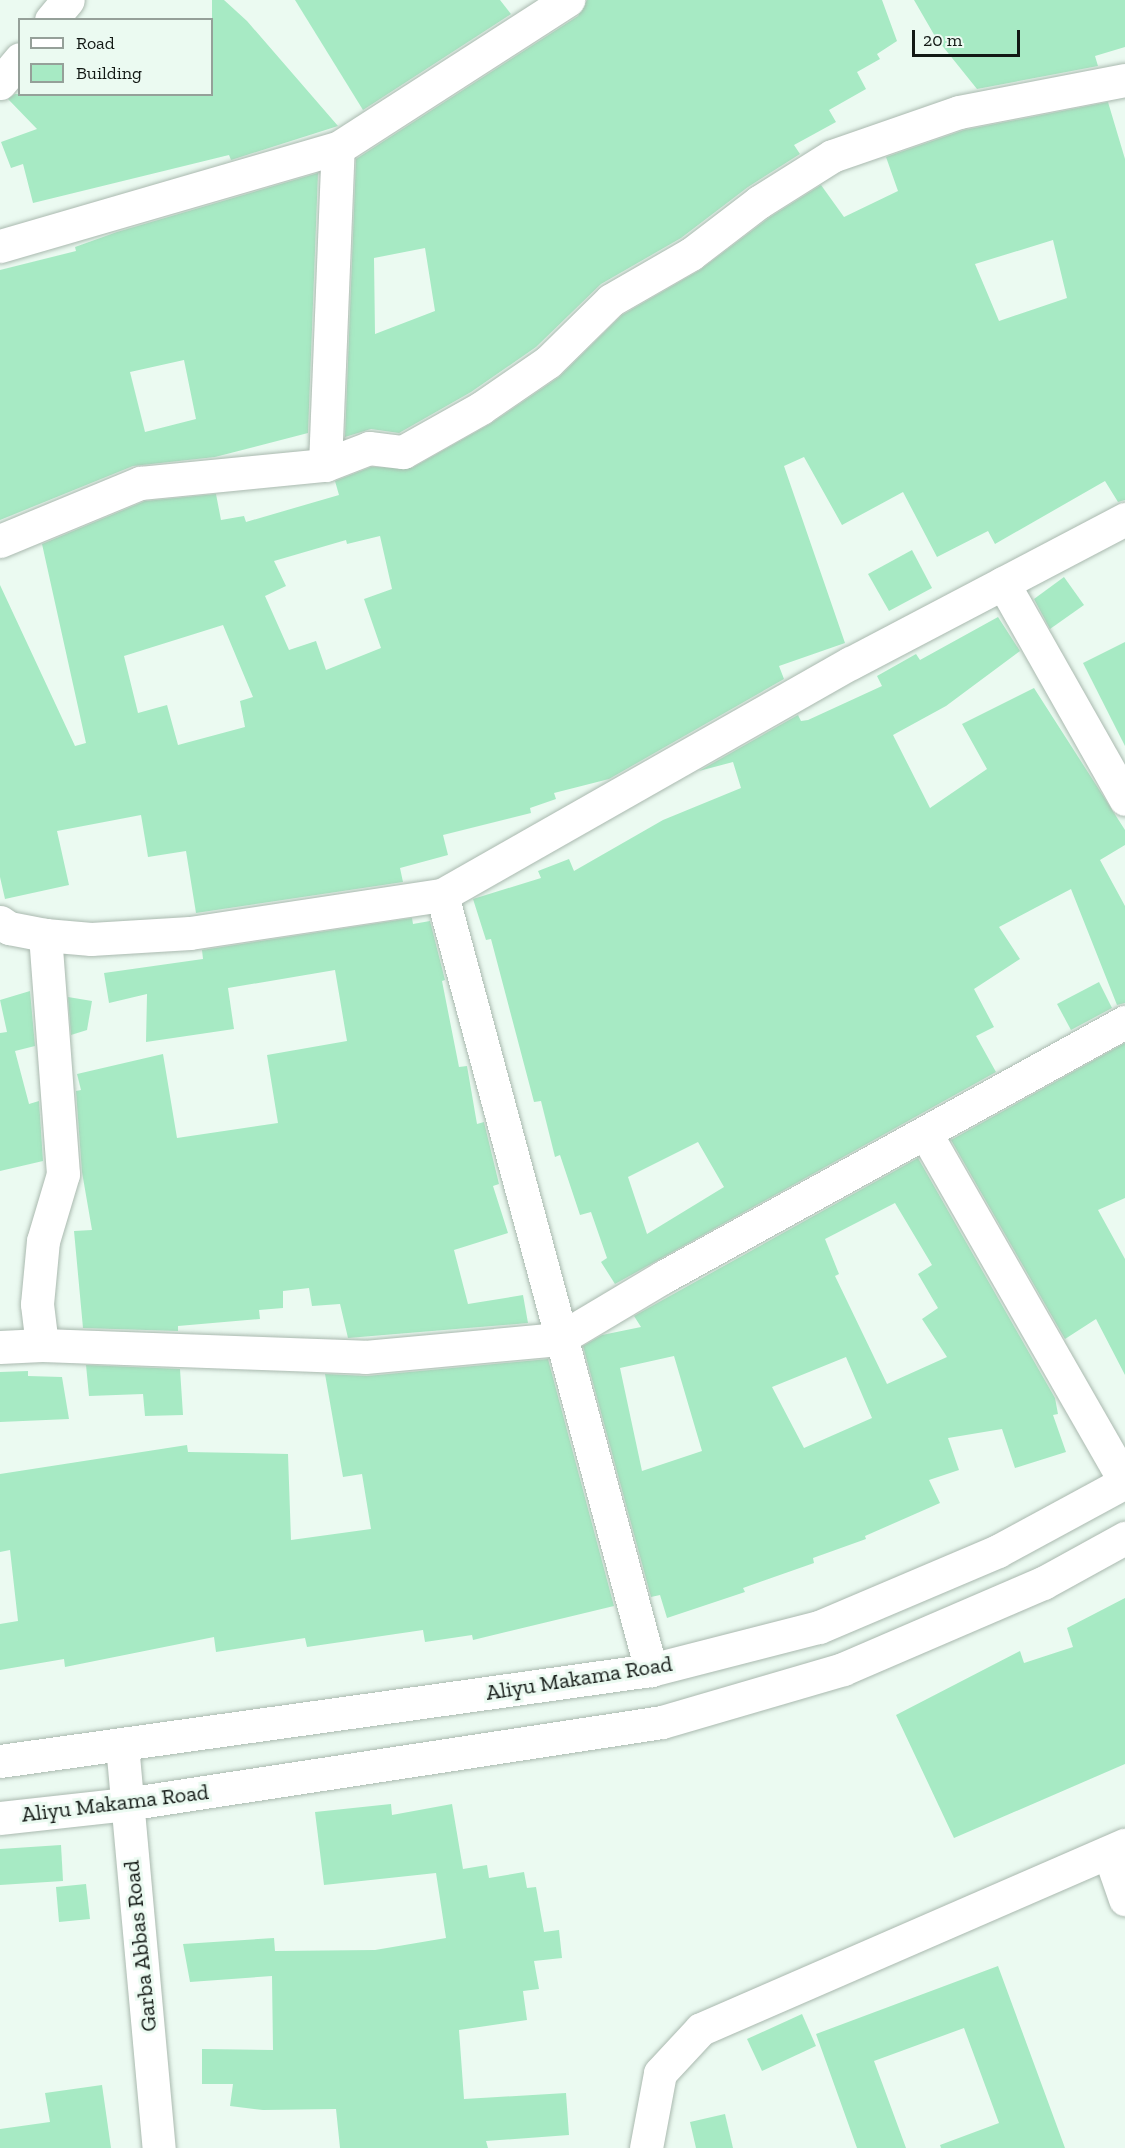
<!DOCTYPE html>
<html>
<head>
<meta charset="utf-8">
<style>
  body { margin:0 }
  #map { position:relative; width:1125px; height:2148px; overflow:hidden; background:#ebfaf1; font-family:"Zilla Slab",serif }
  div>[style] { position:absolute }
  .building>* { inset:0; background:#a7eac4 }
  .roads { filter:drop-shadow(0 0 2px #aab9af) drop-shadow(0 0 2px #aab9af) }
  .minor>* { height:33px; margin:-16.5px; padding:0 16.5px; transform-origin:16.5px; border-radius:16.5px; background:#fff }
  .tertiary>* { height:33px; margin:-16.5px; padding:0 16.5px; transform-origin:16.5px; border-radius:16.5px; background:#fff }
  span { translate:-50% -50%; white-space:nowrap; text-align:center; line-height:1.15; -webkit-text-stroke:6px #ebfaf1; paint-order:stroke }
  .street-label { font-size:22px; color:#131915 }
  .legend { position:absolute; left:18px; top:18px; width:195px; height:78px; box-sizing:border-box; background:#ebfaf1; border:2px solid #95a099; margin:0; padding:8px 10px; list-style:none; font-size:18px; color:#131915 }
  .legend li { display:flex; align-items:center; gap:12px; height:30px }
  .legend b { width:30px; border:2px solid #95a099 }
  .scale { position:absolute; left:912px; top:30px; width:108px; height:27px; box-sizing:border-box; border:3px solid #131915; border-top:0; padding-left:8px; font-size:18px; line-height:21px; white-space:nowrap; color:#131915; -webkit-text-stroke:4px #ebfaf1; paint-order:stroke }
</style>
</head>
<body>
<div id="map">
  <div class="building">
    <i style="clip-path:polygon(212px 0,224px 0,247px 21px,338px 126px,231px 160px,229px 155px,33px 203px,23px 164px,11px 168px,1px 142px,37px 129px,8px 99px,15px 94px,212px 94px)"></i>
    <i style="clip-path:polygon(295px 0,500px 0,511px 14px,363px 110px)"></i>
    <i style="clip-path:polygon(evenodd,587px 0,882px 0,897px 41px,877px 54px,880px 59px,857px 72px,866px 89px,829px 110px,836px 122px,794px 145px,800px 154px,748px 187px,681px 238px,601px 284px,536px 347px,471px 392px,399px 433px,371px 429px,345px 437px,356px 159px,578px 16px,587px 0,425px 248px,435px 311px,375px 334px,374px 258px,425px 248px)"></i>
    <i style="clip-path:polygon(914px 0,1125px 0,1125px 47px,1095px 56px,1098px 66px,977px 89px,936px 38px)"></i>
    <i style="clip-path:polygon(evenodd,1108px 102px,1125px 159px,1125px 500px,1118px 502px,1105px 481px,995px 544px,988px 531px,937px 557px,903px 492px,842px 525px,804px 457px,784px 466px,845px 643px,779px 666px,784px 679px,609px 779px,554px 793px,556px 799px,530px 808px,531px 813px,443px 835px,448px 855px,400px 868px,403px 882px,196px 913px,186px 851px,148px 857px,141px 815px,57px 831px,69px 885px,5px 899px,0 877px,0 585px,75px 746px,86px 743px,42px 544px,145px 501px,216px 494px,221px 520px,244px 516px,246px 522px,339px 495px,335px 481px,371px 467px,412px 468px,490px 424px,559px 377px,622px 315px,700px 270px,770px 217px,821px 185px,844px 217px,898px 191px,886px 157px,964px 130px,1108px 102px,1053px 240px,1067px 298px,999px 321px,975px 264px,1053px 240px,1108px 102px,380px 536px,392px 589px,364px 599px,381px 648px,326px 670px,316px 641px,289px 650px,265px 596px,286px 586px,274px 561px,346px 540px,347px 544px,380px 536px,1108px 102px,223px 625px,253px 697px,240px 701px,245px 727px,178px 745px,167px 705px,138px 713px,124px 656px,223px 625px)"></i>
    <i style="clip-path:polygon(evenodd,318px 173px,308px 433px,215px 457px,133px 466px,0 520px,0 270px,76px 251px,75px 247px,117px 232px,318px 173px,184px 360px,196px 419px,145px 432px,130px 372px,184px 360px)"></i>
    <i style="clip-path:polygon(912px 550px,932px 588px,889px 611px,868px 574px)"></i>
    <i style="clip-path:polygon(1064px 577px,1084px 605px,1050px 629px,1034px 599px)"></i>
    <i style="clip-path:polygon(evenodd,998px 617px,1020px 651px,946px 706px,893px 735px,930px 808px,987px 769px,962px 724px,1034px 688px,1125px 830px,1125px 845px,1100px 860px,1125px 906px,1125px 1003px,1117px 1005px,1071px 889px,999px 927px,1020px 959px,974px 989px,994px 1027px,976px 1036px,996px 1072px,615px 1284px,601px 1262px,607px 1258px,591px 1212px,580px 1215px,560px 1155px,555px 1157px,541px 1101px,534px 1102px,491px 939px,486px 940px,473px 899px,541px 878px,538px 871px,569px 859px,574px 871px,663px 820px,741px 788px,733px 762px,699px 771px,798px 715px,801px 721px,808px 720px,882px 686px,877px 676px,916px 654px,920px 660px,998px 617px,698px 1142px,724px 1187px,647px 1234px,628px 1177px,698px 1142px)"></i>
    <i style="clip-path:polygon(1125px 642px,1125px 746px,1083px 663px)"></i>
    <i style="clip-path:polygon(412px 918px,413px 924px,430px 921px,445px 980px,442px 981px,459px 1067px,467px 1066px,477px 1124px,484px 1122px,499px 1184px,493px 1186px,508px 1233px,454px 1250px,468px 1304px,523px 1295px,528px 1323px,348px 1338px,340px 1304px,312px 1306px,309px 1288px,283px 1291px,283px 1308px,259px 1310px,260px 1319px,178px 1326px,178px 1331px,83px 1328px,74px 1231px,92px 1230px,82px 1172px,76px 1091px,81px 1090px,77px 1074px,163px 1054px,177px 1138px,278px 1123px,267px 1055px,347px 1041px,335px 970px,228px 988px,234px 1029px,146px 1042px,147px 994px,109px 1003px,104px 973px,203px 959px,202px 950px)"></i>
    <i style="clip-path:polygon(1099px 982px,1112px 1008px,1071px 1030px,1057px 1004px)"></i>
    <i style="clip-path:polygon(30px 991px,35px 1046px,15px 1051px,29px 1104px,39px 1101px,43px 1161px,0 1171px,0 1033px,7px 1032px,0 1000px)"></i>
    <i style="clip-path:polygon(68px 997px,92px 1001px,87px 1030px,71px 1035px)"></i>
    <i style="clip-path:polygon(1125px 1043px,1125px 1198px,1098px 1210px,1125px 1259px,1125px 1375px,1096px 1319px,1065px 1339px,951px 1140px)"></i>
    <i style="clip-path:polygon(evenodd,918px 1158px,1055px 1398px,1058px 1414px,1053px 1415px,1066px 1452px,1015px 1468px,1002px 1429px,948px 1438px,959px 1470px,929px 1480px,940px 1503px,865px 1536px,866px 1539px,813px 1558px,814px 1563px,743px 1588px,745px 1592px,667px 1618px,660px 1595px,651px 1597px,583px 1346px,602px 1335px,641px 1327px,634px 1316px,918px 1158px,895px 1203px,932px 1265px,918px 1274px,938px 1308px,922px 1319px,947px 1357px,887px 1384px,835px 1276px,839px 1274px,825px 1239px,895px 1203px,918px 1158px,674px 1356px,702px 1451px,642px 1471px,620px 1368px,674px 1356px,918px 1158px,846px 1357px,872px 1418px,804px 1448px,772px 1387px,846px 1357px)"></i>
    <i style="clip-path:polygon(548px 1359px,614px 1606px,473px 1640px,472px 1635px,425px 1642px,423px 1630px,307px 1647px,305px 1638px,216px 1652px,214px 1637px,65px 1667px,64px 1659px,0 1670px,0 1624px,18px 1621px,10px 1550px,0 1552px,0 1474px,187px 1445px,188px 1452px,288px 1454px,291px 1540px,371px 1529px,362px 1474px,343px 1477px,325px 1374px,367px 1376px)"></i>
    <i style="clip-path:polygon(86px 1365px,180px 1369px,183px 1415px,145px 1416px,143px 1394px,89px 1396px)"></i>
    <i style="clip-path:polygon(28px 1371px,28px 1376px,62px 1377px,69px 1419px,0 1422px,0 1372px)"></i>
    <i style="clip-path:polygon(1125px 1598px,1125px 1764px,954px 1838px,896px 1715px,1020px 1651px,1024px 1663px,1073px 1647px,1067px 1628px)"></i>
    <i style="clip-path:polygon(391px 1804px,392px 1815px,452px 1804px,463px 1869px,487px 1865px,489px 1878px,524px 1872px,527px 1888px,536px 1887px,544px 1932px,559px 1930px,562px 1958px,534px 1961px,539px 1989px,523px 1991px,527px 2020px,459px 2030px,464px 2099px,566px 2093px,569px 2135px,486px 2141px,488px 2148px,340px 2148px,336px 2109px,263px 2110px,230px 2106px,233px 2084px,202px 2084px,202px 2049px,273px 2050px,272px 1976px,190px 1982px,183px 1944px,274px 1938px,275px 1951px,375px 1950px,446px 1938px,436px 1873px,324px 1885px,315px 1812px)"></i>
    <i style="clip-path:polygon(61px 1845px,63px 1881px,0 1885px,0 1849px)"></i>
    <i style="clip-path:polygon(86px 1884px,90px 1919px,59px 1922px,56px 1887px)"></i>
    <i style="clip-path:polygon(998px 1966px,1065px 2148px,941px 2148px,940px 2145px,999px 2123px,964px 2028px,874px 2061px,906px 2148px,857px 2148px,816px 2034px)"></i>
    <i style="clip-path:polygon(802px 2014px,816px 2046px,762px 2071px,747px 2039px)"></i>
    <i style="clip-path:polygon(102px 2085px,111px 2148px,0 2148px,0 2129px,50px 2122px,45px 2093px)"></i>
    <i style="clip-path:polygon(725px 2114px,733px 2148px,696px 2148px,690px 2122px)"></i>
  </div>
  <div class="roads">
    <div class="minor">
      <i style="left:51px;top:20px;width:26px;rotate:-50deg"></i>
      <i style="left:0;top:83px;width:31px;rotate:-50deg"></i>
      <i style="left:0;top:246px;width:352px;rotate:-16.2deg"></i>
      <i style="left:338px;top:148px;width:274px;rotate:-32.8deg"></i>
      <i style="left:325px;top:465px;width:317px;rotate:-87.7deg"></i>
      <i style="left:0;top:541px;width:152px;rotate:-22.5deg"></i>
      <i style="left:140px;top:483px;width:186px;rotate:-5.6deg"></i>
      <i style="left:325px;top:465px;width:47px;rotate:-21.1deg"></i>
      <i style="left:369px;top:448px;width:34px;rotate:7deg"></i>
      <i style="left:403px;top:452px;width:90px;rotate:-29.4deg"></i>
      <i style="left:481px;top:408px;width:81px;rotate:-34.5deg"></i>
      <i style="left:548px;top:362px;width:88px;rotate:-44.5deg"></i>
      <i style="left:611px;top:300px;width:92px;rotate:-29.9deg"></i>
      <i style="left:691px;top:254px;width:86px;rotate:-37.4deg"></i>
      <i style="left:759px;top:202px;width:86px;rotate:-32.2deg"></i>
      <i style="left:832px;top:156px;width:134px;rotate:-19.1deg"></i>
      <i style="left:959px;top:112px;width:169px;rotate:-10.9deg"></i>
      <i style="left:1003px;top:583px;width:248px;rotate:60.5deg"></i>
      <i style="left:442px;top:895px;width:803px;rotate:74.91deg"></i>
      <i style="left:0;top:922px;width:11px;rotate:34deg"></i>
      <i style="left:9px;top:928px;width:37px;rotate:11deg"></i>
      <i style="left:45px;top:935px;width:46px;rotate:5deg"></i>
      <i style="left:91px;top:939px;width:99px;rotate:-3.5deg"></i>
      <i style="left:190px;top:933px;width:255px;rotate:-8.6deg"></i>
      <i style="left:442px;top:895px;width:470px;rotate:-29.6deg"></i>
      <i style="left:851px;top:663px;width:310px;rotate:-27.7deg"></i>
      <i style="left:926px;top:1134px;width:401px;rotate:60.2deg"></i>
      <i style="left:42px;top:1345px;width:41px;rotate:-97deg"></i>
      <i style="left:37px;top:1304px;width:63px;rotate:-84.6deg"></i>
      <i style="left:43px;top:1241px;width:70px;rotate:-73.4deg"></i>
      <i style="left:63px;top:1174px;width:240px;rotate:-94.3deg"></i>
      <i style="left:0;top:1347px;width:42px;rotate:-2.7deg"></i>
      <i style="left:42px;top:1345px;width:323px;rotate:2.1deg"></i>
      <i style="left:365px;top:1357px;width:195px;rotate:-5.3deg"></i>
      <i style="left:559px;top:1339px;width:121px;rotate:-30.8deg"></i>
      <i style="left:663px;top:1277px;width:528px;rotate:-28.9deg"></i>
      <i style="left:122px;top:1745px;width:405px;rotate:84.8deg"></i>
      <i style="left:1109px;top:1853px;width:49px;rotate:70.8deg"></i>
      <i style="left:646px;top:2148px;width:76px;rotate:-79.4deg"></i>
      <i style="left:660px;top:2073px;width:60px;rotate:-47deg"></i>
      <i style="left:701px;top:2029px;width:462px;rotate:-23.5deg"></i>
    </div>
    <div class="tertiary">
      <i style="left:0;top:1761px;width:657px;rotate:-7.96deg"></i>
      <i style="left:651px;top:1670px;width:173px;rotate:-14.4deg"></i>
      <i style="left:819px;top:1627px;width:194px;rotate:-23deg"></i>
      <i style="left:998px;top:1551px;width:145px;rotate:-28.5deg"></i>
      <i style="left:0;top:1818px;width:127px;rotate:-6.3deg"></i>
      <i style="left:126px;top:1804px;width:542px;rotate:-8.7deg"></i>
      <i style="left:662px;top:1722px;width:189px;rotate:-16.3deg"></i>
      <i style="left:843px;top:1669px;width:218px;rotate:-23.3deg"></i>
      <i style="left:1043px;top:1583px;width:94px;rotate:-28.8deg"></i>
    </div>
  </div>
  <div class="street-label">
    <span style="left:579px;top:1678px;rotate:-9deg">Aliyu Makama Road</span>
    <span style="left:115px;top:1803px;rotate:-7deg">Aliyu Makama Road</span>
    <span style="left:140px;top:1946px;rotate:-96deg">Garba Abbas Road</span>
  </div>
  <ul class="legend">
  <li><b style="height:8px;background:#fff"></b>Road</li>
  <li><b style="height:16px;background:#a7eac4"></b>Building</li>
  </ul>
  <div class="scale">20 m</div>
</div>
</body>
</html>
